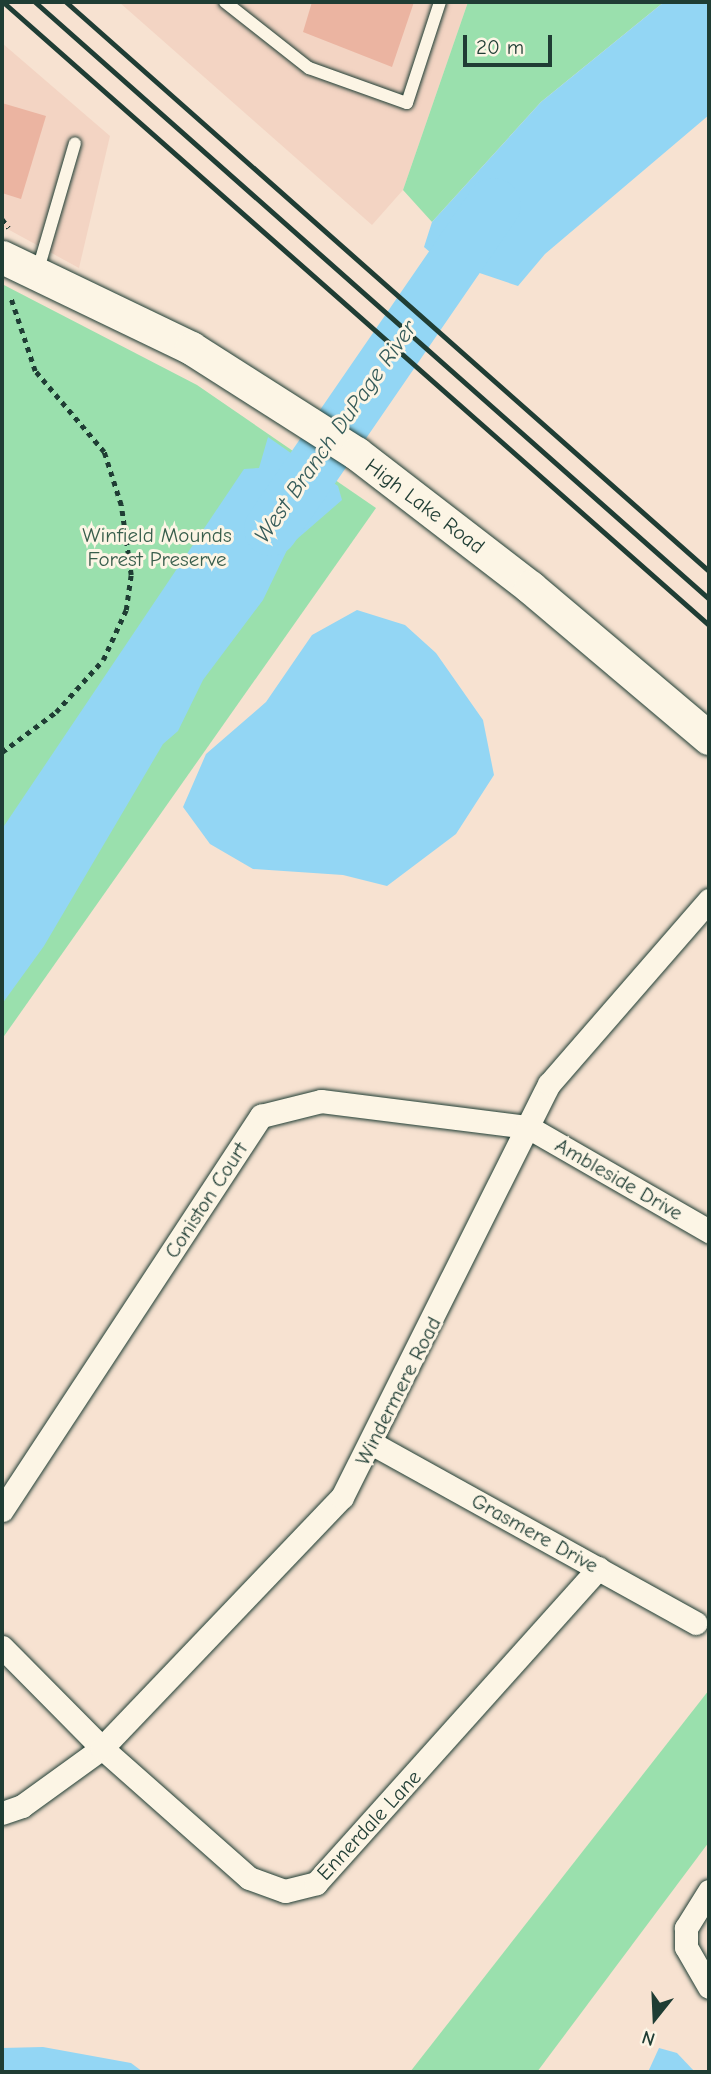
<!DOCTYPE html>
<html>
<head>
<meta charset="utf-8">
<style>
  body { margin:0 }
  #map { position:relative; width:711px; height:2074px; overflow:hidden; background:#f7e2d1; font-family:"Comic Neue",sans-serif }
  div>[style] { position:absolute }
  .built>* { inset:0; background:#f3d4c3 }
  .green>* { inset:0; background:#9ae0ad }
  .water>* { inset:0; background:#93d6f4 }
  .river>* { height:54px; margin:-27px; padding:0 27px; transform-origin:27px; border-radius:27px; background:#93d6f4 }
  .building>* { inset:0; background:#ebb4a1 }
  .path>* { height:4.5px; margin-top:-2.25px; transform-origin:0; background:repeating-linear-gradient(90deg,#1f3d34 0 5px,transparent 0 10px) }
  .roads { filter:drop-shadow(0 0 2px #1f3d34) drop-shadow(0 0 2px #1f3d34) }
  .lane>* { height:12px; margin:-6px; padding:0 6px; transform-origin:6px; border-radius:6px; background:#fcf5e5 }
  .street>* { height:23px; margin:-11.5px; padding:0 11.5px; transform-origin:11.5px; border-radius:11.5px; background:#fcf5e5 }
  .secondary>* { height:33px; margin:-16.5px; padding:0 16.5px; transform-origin:16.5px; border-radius:16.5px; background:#fcf5e5 }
  .rail>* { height:5px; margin:-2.5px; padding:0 2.5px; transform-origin:2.5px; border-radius:2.5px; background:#1f3d34 }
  span { translate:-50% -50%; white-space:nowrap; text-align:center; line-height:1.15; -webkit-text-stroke:6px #fcf5e5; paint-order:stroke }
  .street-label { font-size:21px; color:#1f3d34 }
  .park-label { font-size:21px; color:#385e4c }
  .water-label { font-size:23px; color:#365c5a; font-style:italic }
  .frame { position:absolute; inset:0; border:4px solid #1f3d34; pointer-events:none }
  .north { position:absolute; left:620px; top:1983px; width:70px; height:70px; -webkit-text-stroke:5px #fcf5e5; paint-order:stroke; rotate:198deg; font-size:19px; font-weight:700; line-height:28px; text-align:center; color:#1f3d34 }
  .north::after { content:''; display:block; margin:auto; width:24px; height:32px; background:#1f3d34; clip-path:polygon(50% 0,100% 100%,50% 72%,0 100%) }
  .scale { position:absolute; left:463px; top:35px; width:89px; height:32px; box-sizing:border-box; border:4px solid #1f3d34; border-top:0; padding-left:9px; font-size:21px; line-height:24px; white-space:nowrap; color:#1f3d34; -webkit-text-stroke:5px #fcf5e5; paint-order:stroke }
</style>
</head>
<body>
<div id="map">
  <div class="built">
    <i style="clip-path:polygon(119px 2px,468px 2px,403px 190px,372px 225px)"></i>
    <i style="clip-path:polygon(2px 43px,110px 136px,79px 268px,2px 226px)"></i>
  </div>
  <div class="green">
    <i style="clip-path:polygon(468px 2px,664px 2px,541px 102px,432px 222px,403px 190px)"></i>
    <i style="clip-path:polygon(2px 284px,197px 385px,376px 508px,2px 1039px)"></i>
    <i style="clip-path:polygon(709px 1690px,709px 1842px,537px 2072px,410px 2072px)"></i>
  </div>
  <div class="water">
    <i style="clip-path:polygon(664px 2px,709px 2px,709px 115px,545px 254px,518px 286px,438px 259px,424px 247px,432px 222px,541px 102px)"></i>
    <i style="clip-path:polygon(268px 437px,338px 486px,342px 500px,289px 546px,263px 600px,203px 680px,178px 731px,163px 744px,44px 946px,2px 1004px,2px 829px,244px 469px,259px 468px)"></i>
    <i style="clip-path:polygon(357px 610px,405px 625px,436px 653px,483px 720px,494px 775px,456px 834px,387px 886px,343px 875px,253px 869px,210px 844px,183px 807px,206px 754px,266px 702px,312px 635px)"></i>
    <i style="clip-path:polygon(43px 2047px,131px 2063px,143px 2072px,2px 2072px,2px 2048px)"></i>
    <i style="clip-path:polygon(659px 2048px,677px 2053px,695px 2072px,648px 2072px)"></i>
  </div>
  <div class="river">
    <i style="left:271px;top:529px;width:393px;rotate:-55.5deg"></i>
  </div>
  <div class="building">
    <i style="clip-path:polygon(312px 2px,414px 2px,392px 67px,303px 32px)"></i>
    <i style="clip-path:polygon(2px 103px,46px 116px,21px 199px,2px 193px)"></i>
  </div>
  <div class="path">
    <i style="left:2px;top:219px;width:11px;rotate:52deg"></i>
    <i style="left:2px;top:752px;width:67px;rotate:-36.5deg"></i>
    <i style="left:56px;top:712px;width:70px;rotate:-47.9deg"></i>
    <i style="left:103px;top:660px;width:55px;rotate:-65.3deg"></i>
    <i style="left:126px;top:610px;width:35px;rotate:-82deg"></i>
    <i style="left:131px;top:575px;width:71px;rotate:-98.1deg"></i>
    <i style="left:121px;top:505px;width:56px;rotate:-107.8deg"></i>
    <i style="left:104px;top:452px;width:106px;rotate:-130.4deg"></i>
    <i style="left:35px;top:371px;width:79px;rotate:-108.4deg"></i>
  </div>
  <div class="roads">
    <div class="lane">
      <i style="left:225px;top:2px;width:107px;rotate:38.2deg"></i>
      <i style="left:309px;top:68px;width:104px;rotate:19.7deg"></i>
      <i style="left:407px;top:103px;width:106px;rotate:-71.9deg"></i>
      <i style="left:37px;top:273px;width:135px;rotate:-73.7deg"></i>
    </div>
    <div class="street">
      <i style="left:373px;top:1444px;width:369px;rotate:29deg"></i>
      <i style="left:2px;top:1510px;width:472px;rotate:-56.7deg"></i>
      <i style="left:261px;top:1116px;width:62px;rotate:-14deg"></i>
      <i style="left:321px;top:1101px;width:209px;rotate:7.2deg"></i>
      <i style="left:528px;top:1127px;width:209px;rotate:29.9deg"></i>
      <i style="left:2px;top:1647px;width:142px;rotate:45.3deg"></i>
      <i style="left:102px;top:1748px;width:196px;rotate:41.5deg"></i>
      <i style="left:249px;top:1878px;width:38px;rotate:20deg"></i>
      <i style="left:285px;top:1891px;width:32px;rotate:-14deg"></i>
      <i style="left:316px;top:1883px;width:423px;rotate:-48.1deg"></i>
      <i style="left:2px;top:1813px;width:21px;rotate:-19deg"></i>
      <i style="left:22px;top:1806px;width:99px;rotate:-35.9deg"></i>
      <i style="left:102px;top:1748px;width:347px;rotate:-46.3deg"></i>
      <i style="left:342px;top:1497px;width:462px;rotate:-63.4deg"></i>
      <i style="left:549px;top:1084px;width:244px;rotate:-49deg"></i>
      <i style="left:709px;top:1891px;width:44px;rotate:121.9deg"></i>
      <i style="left:686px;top:1928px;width:19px;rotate:90deg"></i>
      <i style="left:686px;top:1947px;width:46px;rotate:60.1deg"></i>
    </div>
    <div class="secondary">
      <i style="left:2px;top:257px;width:210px;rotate:25.7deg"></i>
      <i style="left:191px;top:348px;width:196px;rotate:32.5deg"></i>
      <i style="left:356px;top:453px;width:220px;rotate:37.6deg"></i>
      <i style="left:530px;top:587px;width:234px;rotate:40.2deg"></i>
    </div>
  </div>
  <div class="rail">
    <i style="left:3px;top:2px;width:942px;rotate:41.43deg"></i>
    <i style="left:35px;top:2px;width:900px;rotate:41.53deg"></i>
    <i style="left:66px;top:2px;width:859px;rotate:41.51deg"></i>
  </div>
  <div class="street-label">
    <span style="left:425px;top:506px;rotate:37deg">High Lake Road</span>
    <span style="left:619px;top:1179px;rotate:30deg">Ambleside Drive</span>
    <span style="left:206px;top:1200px;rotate:-57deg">Coniston Court</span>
    <span style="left:398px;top:1391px;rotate:-63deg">Windermere Road</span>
    <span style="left:535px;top:1533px;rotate:29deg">Grasmere Drive</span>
    <span style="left:369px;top:1825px;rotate:-47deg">Ennerdale Lane</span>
  </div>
  <div class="park-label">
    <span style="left:157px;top:547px">Winfield Mounds<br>Forest Preserve</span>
  </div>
  <div class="water-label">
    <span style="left:336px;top:432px;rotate:-55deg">West Branch DuPage River</span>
  </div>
  <div class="frame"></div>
  <div class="north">N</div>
  <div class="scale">20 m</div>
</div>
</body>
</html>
